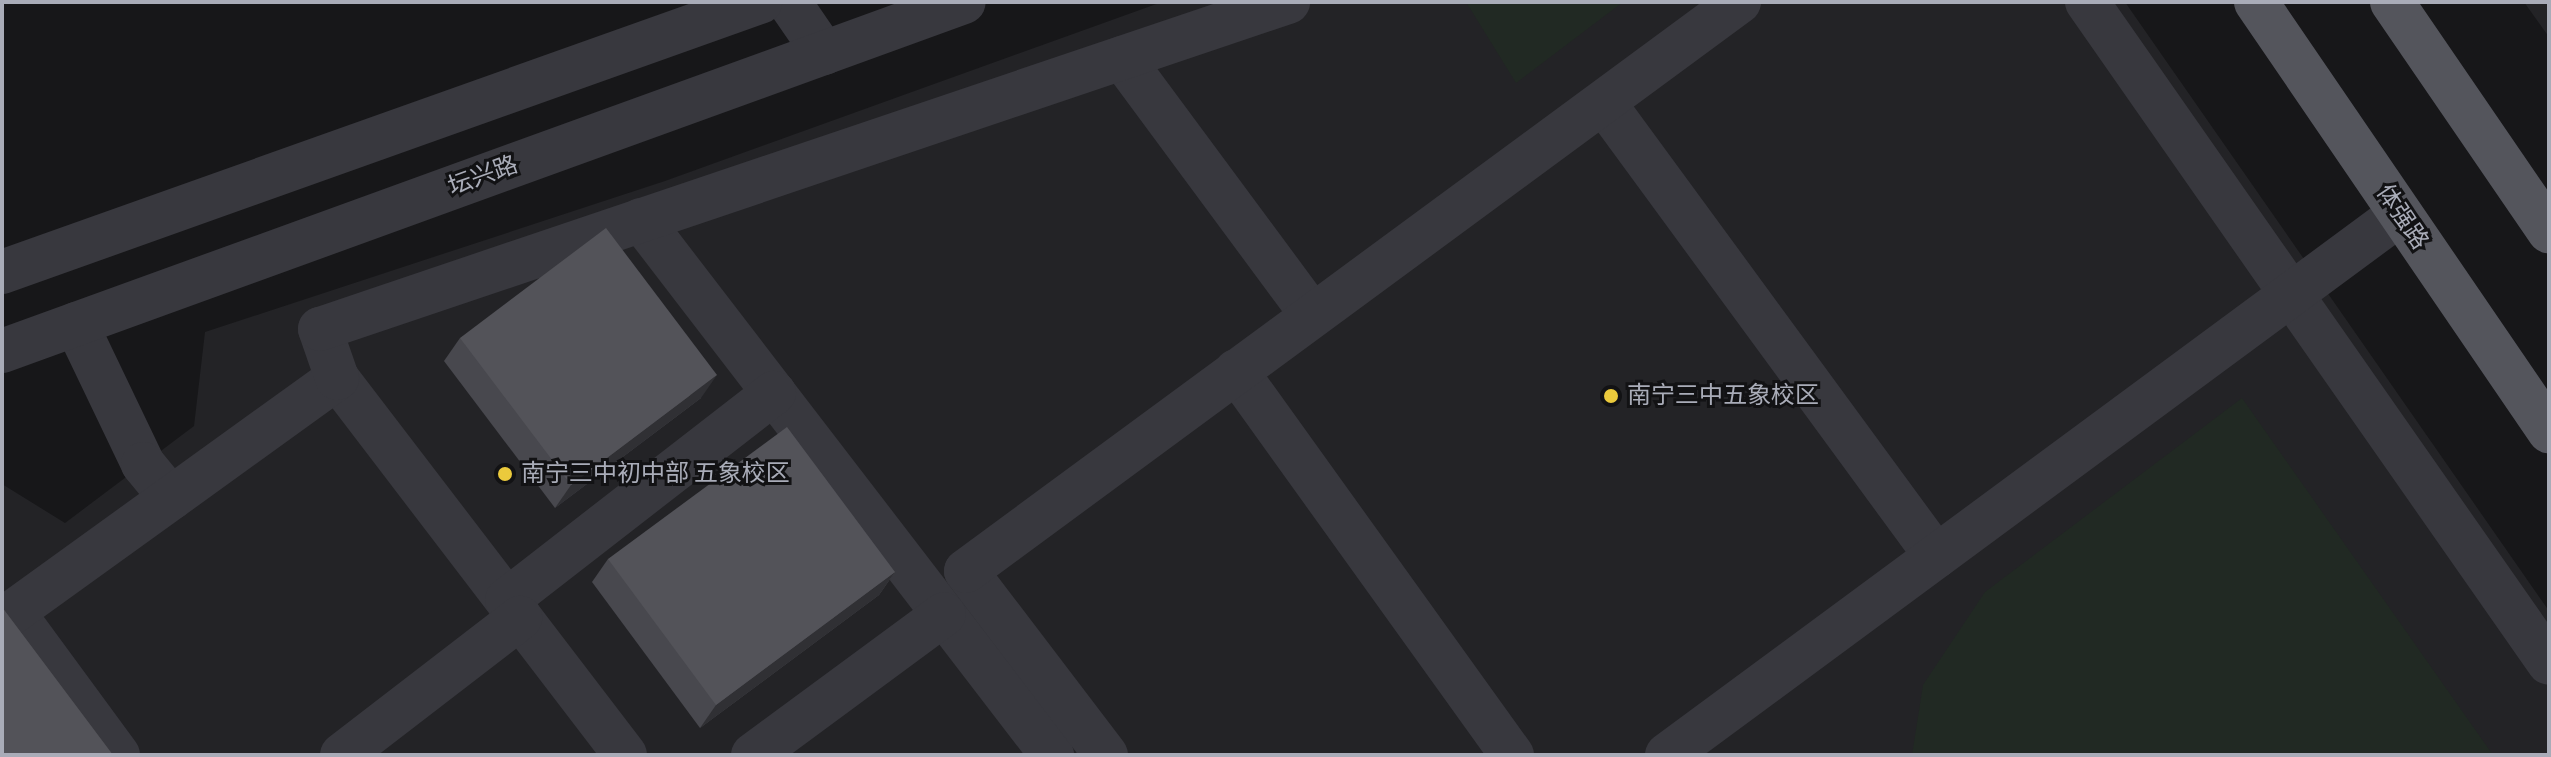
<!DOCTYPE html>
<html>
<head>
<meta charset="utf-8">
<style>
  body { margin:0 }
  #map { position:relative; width:2551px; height:757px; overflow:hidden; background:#171719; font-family:"Source Sans 3","Noto Sans SC",sans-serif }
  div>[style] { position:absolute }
  .built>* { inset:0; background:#232326 }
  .green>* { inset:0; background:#212923 }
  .minor>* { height:44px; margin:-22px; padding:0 22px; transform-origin:22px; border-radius:22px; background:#38383e }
  .major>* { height:44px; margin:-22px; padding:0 22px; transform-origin:22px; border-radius:22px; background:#54555c }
  .wall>* { inset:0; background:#48484e }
  .shaded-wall>* { inset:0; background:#303034 }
  .building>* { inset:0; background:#535359 }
  .dots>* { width:22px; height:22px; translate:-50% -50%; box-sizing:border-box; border:4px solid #121214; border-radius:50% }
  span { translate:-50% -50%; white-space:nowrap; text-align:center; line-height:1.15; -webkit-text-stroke:6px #121214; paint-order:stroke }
  .street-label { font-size:24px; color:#a9acb8 }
  .poi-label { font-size:24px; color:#a9acb8 }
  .left { translate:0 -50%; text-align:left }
  .frame { position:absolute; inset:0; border:4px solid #a9acb8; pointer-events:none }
</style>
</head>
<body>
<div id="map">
  <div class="built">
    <i style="clip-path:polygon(1162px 2px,2125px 2px,2549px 611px,2549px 755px,2px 755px,2px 484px,65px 523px,194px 426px,205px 332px,665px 181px)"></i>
    <i style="clip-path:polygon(2524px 2px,2549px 2px,2549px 37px)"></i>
  </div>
  <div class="green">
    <i style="clip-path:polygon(1466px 2px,1623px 2px,1516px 83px)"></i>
    <i style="clip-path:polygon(2242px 398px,2493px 755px,1912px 755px,1923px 685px,1985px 592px)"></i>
  </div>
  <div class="minor">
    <i style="left:789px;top:2px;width:62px;rotate:55.5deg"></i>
    <i style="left:2087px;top:2px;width:806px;rotate:55.05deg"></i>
    <i style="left:1122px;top:58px;width:320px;rotate:53.5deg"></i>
    <i style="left:1604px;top:103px;width:562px;rotate:53.76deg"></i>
    <i style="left:641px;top:220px;width:675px;rotate:52.47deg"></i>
    <i style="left:2px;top:272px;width:805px;rotate:-19.61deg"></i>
    <i style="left:76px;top:324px;width:155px;rotate:64.4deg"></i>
    <i style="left:143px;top:464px;width:44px;rotate:50.5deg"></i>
    <i style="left:2px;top:351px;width:1023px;rotate:-19.94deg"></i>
    <i style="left:1236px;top:371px;width:473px;rotate:54.3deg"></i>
    <i style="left:337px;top:378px;width:474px;rotate:52.6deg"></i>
    <i style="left:507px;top:600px;width:338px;rotate:-37.8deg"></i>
    <i style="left:118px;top:755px;width:177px;rotate:-126.3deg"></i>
    <i style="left:13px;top:612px;width:400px;rotate:-35.8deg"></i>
    <i style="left:337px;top:378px;width:52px;rotate:-109.1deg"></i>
    <i style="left:320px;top:329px;width:1022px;rotate:-18.67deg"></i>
    <i style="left:342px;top:755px;width:225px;rotate:-37.6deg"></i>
    <i style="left:753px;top:755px;width:237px;rotate:-36.4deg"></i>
    <i style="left:1106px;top:755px;width:231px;rotate:-127.3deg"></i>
    <i style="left:966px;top:571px;width:960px;rotate:-36.36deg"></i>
    <i style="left:1667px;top:755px;width:911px;rotate:-36.43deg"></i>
  </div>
  <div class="major">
    <i style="left:2256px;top:2px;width:520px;rotate:55.67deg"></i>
    <i style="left:2392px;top:2px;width:278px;rotate:55.6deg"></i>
  </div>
  <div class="wall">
    <i style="clip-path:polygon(460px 338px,701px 398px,555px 508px,444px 361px)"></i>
    <i style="clip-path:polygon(608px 559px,895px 572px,879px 595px,700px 728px,592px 582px)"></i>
  </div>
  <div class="shaded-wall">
    <i style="clip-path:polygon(717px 375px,701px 398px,555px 508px,571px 485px)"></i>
    <i style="clip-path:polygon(895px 572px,879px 595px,700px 728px,716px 705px)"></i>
  </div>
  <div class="building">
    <i style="clip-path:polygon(606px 228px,717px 375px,571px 485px,460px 338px)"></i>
    <i style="clip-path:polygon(787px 427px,895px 572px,716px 705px,608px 559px)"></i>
    <i style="clip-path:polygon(2px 607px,113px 755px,2px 755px)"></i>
  </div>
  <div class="dots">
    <i style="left:1611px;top:396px;background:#ebca3c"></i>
    <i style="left:505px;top:474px;background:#ebca3c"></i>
  </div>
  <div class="street-label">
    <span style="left:483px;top:176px;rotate:-20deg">坛兴路</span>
    <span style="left:2402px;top:217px;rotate:56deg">体强路</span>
  </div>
  <div class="poi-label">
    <span class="left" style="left:1627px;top:396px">南宁三中五象校区</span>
    <span class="left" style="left:521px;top:474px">南宁三中初中部 五象校区</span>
  </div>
  <div class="frame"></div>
</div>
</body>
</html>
